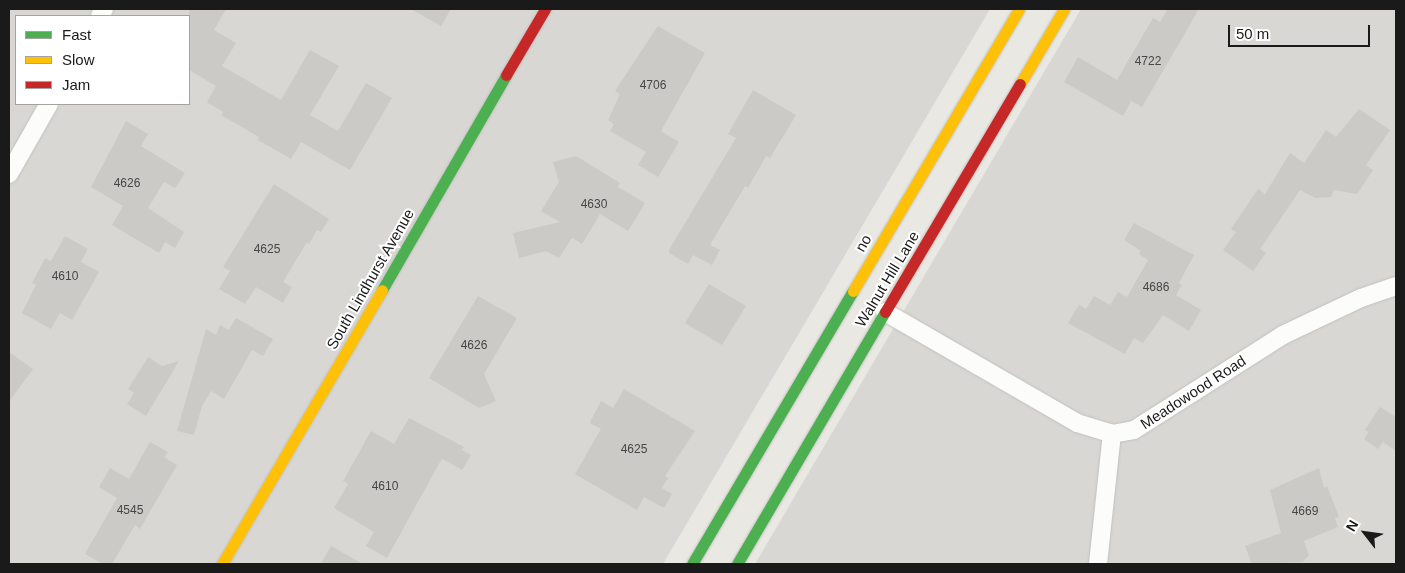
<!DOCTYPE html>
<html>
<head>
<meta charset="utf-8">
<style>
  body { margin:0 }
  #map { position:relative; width:1405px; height:573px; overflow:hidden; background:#e9e8e3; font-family:Helvetica,sans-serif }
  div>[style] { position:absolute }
  .residential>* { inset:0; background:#d8d7d4 }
  .building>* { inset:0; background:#cbcac6 }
  .roads { filter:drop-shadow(0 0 1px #c1c1bf) drop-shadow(0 0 1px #c1c1bf) }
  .street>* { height:18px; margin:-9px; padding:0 9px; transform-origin:9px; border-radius:9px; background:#fcfcfb }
  .fast>* { height:11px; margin:-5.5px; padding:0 5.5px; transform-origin:5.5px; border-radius:5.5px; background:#4caf50 }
  .slow>* { height:11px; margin:-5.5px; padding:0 5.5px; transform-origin:5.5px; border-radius:5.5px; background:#ffc107 }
  .jam>* { height:11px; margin:-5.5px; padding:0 5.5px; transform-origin:5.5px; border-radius:5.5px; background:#c62828 }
  span { translate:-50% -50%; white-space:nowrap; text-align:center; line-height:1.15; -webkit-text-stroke:4px #fff; paint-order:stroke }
  .number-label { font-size:12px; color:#464645 }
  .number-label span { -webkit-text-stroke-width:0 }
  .street-label { font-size:15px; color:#1a1a1a }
  .frame { position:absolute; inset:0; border:10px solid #1a1a1a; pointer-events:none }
  .legend { position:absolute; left:15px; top:15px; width:175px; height:90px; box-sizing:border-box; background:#fff; border:1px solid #a3a3a3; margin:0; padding:6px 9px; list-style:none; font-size:15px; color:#1a1a1a }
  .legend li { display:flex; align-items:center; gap:10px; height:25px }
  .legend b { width:25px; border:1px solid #a3a3a3 }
  .north { position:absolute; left:1340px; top:508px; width:50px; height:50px; -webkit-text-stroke:4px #fff; paint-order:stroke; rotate:300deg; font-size:14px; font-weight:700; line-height:20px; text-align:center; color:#1a1a1a }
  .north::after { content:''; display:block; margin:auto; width:18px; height:22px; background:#1a1a1a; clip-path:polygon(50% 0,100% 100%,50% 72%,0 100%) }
  .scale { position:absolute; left:1228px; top:25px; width:142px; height:22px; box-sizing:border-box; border:2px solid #1a1a1a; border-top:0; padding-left:6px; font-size:15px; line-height:18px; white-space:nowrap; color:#1a1a1a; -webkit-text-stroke:4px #fff; paint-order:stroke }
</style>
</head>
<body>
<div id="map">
  <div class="residential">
    <i style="clip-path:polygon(evenodd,9px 9px,990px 9px,663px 564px,9px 564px,9px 9px,16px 16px,189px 16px,189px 104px,16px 104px,16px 16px)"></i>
    <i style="clip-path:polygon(1081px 9px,1396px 9px,1396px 564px,755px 564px)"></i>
  </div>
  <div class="building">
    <i style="clip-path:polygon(189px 9px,226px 9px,214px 30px,236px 43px,222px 66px,281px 100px,310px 50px,339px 66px,310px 115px,338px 131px,366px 83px,392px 98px,350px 170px,301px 142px,291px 159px,258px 140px,259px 137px,221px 115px,223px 112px,207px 102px,216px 86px,189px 70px)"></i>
    <i style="clip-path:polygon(411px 9px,451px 9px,441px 26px)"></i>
    <i style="clip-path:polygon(1168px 9px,1199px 9px,1142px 107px,1131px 101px,1123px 116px,1064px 82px,1078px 57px,1117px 80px,1153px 18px,1160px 22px)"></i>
    <i style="clip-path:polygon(658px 26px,705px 53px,661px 131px,679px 142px,658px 177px,638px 165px,646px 152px,610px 131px,614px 124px,608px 120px,620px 94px,615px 91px)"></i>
    <i style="clip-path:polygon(753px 90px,796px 115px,770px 158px,766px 156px,748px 188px,745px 186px,710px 245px,720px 250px,712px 265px,693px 255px,688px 264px,669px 253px,669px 250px,736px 138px,728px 134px)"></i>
    <i style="clip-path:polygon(1359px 109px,1390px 130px,1366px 165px,1373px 170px,1357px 194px,1334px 190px,1331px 197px,1315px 198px,1300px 190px,1260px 249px,1266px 253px,1253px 271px,1223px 250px,1236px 232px,1231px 229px,1258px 189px,1265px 194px,1290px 153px,1304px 163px,1326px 130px,1336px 137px)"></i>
    <i style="clip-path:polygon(126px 121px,148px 134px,141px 146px,185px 173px,175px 188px,164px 182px,148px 208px,184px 232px,175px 248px,165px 242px,159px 253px,112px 225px,123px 206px,91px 187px)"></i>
    <i style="clip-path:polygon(576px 156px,620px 183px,618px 187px,645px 203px,628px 231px,600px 214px,582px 244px,572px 238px,559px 258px,546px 251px,519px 258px,513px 233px,560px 222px,541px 211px,559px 182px,553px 162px)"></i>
    <i style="clip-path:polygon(274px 184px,329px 219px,321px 232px,317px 230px,309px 244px,307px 242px,283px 282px,292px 287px,283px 303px,256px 287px,245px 304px,219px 289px,230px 271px,223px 267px)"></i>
    <i style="clip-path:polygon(1134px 223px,1194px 255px,1179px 283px,1182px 285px,1176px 295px,1201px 310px,1189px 331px,1163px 315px,1143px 343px,1134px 338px,1125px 354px,1068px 323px,1079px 305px,1086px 309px,1094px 296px,1110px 305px,1118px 292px,1127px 297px,1148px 260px,1139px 254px,1141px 251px,1124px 240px)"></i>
    <i style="clip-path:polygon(65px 236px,88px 249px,81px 262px,99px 272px,72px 320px,60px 313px,51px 329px,22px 313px,36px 285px,32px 283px,45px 258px,51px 261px)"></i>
    <i style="clip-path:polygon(709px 284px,746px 306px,722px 345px,685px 323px)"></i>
    <i style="clip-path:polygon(478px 296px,517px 318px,484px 374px,496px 401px,479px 408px,429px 378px)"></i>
    <i style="clip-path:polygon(236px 318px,273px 339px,263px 356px,252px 350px,224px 399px,211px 391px,202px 406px,194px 435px,177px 431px,206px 329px,216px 335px,220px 325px,229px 330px)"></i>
    <i style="clip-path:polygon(9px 352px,33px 369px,9px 402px)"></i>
    <i style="clip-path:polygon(148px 357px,162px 366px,179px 361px,146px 416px,127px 404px,134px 393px,128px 389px)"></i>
    <i style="clip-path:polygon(624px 389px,695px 431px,665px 476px,668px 478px,662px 488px,672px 494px,664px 508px,644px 497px,637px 510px,575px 474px,601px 429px,590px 423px,591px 420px,601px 401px,613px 408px)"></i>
    <i style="clip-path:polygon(1380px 407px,1396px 417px,1396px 451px,1383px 442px,1378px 449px,1364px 439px,1369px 432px,1365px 430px)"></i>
    <i style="clip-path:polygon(409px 418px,464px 447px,462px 450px,471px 455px,462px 470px,443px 459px,440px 462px,387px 558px,366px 546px,374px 532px,334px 508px,348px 484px,343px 481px,371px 431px,394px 444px)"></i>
    <i style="clip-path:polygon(150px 442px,168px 452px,164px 457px,177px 465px,140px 529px,135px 525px,112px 564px,103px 564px,85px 554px,117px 498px,99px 487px,110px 468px,129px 479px)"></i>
    <i style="clip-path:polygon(1319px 468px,1324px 488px,1327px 486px,1339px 517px,1335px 518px,1338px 527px,1304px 541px,1309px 555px,1303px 562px,1252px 564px,1245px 546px,1281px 533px,1270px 490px)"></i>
    <i style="clip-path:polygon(331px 546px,363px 564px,321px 564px)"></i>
  </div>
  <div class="roads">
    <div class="street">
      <i style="left:100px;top:16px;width:8px;rotate:-60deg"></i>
      <i style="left:9px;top:174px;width:81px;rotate:-60.3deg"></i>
      <i style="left:885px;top:312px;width:222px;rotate:30deg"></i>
      <i style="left:1077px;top:423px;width:37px;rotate:17deg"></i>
      <i style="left:1112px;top:434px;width:22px;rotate:-10deg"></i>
      <i style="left:1134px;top:430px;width:177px;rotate:-32.5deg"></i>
      <i style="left:1283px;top:335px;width:86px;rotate:-25.4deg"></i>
      <i style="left:1361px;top:298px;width:37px;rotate:-19deg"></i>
      <i style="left:1098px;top:564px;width:131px;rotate:-83.9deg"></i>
    </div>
    <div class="fast">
      <i style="left:382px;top:290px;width:248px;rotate:-60deg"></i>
      <i style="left:692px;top:564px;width:317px;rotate:-59.5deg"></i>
      <i style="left:737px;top:564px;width:292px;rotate:-59.6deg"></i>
    </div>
    <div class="slow">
      <i style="left:1020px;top:84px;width:87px;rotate:-59.6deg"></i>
      <i style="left:853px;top:291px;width:327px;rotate:-59.5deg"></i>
      <i style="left:222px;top:564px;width:317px;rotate:-59.7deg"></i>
    </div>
    <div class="jam">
      <i style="left:506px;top:75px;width:77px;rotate:-59.4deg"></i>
      <i style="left:885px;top:312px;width:265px;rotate:-59.4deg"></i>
    </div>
  </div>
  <div class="number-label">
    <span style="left:1148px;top:62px">4722</span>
    <span style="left:653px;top:86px">4706</span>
    <span style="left:127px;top:184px">4626</span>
    <span style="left:594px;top:205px">4630</span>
    <span style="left:267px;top:250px">4625</span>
    <span style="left:65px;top:277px">4610</span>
    <span style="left:1156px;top:288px">4686</span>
    <span style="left:474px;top:346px">4626</span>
    <span style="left:634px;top:450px">4625</span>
    <span style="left:385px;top:487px">4610</span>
    <span style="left:130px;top:511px">4545</span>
    <span style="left:1305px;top:512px">4669</span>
  </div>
  <div class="street-label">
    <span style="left:863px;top:243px;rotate:-60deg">no</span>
    <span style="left:370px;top:279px;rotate:-60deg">South Lindhurst Avenue</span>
    <span style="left:887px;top:279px;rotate:-59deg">Walnut Hill Lane</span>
    <span style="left:1193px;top:392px;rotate:-33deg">Meadowood Road</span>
  </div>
  <div class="frame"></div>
  <ul class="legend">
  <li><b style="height:6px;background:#4caf50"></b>Fast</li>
  <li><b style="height:6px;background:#ffc107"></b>Slow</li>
  <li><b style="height:6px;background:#c62828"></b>Jam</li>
  </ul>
  <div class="north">N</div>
  <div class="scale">50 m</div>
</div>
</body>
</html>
